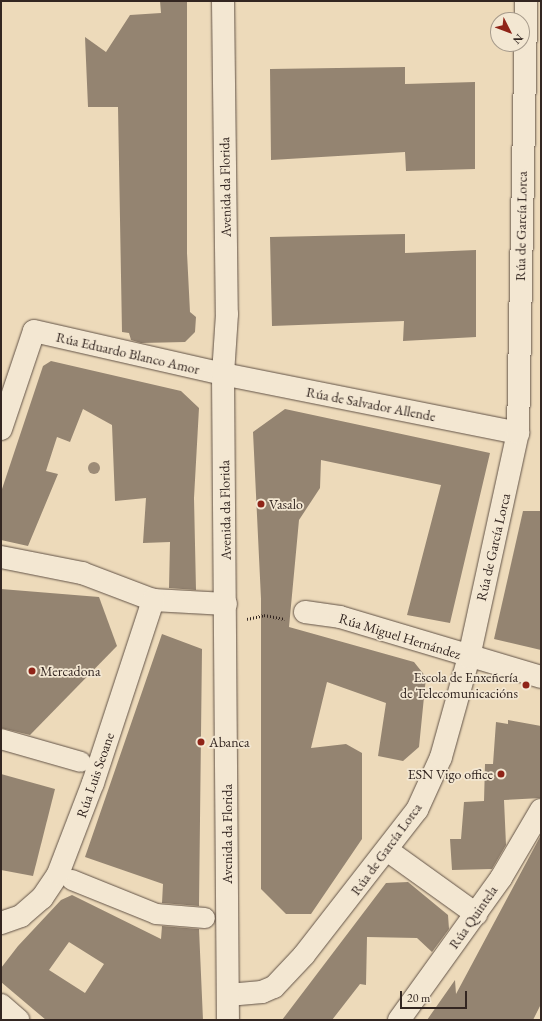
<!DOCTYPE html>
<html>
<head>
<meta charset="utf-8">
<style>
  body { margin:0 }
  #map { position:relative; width:542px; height:1021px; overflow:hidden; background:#eddaba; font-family:"EB Garamond",serif }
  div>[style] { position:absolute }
  .building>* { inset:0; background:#948471 }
  .path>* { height:2.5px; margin-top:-1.25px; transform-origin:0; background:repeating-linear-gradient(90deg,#332621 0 1px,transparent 0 3px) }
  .roads { filter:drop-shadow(0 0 1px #625347) drop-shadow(0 0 1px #625347) }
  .pedestrian>* { height:20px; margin:-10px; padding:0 10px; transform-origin:10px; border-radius:10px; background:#f3e7d2 }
  .minor>* { height:22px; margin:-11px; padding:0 11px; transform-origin:11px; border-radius:11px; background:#f3e7d2 }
  .secondary>* { height:22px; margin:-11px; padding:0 11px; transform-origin:11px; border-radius:11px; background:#f3e7d2 }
  .trees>* { width:12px; height:12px; margin:-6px; border-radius:50%; background:#9c8b77 }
  .dots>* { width:11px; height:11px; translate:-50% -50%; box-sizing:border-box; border:2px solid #f3e7d2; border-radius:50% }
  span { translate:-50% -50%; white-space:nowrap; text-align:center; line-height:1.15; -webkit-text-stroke:3.5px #f3e7d2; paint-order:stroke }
  .street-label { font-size:14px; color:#332621 }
  .poi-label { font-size:14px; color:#332621 }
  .left { translate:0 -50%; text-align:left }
  .right { translate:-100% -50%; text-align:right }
  .frame { position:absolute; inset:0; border:2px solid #332621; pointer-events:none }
  .north { position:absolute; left:490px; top:12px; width:40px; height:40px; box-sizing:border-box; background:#f3e7d2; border:1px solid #a69a8b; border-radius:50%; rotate:132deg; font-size:11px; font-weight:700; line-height:16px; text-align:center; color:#332621 }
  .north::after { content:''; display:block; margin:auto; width:14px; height:18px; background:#8f2418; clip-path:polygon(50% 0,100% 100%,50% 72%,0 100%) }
  .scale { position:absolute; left:400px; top:991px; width:67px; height:18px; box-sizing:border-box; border:2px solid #332621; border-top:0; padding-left:5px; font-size:12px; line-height:14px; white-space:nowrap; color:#332621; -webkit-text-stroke:3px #f3e7d2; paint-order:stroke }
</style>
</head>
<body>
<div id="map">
  <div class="building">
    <i style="clip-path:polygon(160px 1px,187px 1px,187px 253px,190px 312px,196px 317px,195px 332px,185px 342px,141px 343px,131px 340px,129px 333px,122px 332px,118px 107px,88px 107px,85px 37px,106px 52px,130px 15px,161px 13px)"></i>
    <i style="clip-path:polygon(405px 67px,405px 84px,475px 82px,475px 169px,406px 171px,405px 152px,271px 160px,270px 69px)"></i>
    <i style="clip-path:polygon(405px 234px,405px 253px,476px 250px,476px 337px,403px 341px,404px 321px,272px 326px,270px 237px)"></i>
    <i style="clip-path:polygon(51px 361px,181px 391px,199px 408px,194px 498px,196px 590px,169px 588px,170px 542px,143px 543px,146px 498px,115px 501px,112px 425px,83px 409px,70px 442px,57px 437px,46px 471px,58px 474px,28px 546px,1px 540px,1px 492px,43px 366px)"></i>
    <i style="clip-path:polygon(285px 409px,490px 453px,450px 623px,407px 615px,441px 485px,321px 460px,320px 488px,299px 520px,289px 627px,414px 662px,426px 677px,419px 747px,403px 761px,378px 756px,386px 703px,327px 682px,311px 748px,346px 744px,362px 753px,362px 839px,311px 914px,286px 914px,261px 889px,261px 599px,253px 432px)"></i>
    <i style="clip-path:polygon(523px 511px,541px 511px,541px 650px,494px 639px)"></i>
    <i style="clip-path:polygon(1px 589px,99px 597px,117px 646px,30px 735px,1px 728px)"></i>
    <i style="clip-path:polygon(162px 634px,202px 649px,199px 906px,162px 903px,163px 884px,85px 857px)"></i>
    <i style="clip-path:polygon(508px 720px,541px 726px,541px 798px,504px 800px,506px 845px,492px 869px,452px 870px,450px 839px,461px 839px,464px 802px,484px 801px,485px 764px,493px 764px,496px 722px,508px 724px)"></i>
    <i style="clip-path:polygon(1px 774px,55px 789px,33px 876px,1px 870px)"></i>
    <i style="clip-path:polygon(541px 835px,541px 1004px,533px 1020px,427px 1020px,455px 980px,456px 994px)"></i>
    <i style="clip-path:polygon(408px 882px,448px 915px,449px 929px,432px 952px,417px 938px,367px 937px,366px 985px,360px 984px,332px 1020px,282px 1020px,386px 883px)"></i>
    <i style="clip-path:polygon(evenodd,72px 895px,161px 939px,162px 926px,199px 929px,203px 1020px,46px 1020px,1px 982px,1px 968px,18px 946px,61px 900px,72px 895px,69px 942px,104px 964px,85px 993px,49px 970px,69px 942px)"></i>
  </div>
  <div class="path">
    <i style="left:247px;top:619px;width:17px;rotate:-13deg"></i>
    <i style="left:264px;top:615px;width:21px;rotate:11deg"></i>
  </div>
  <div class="roads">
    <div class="pedestrian">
      <i style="left:1px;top:739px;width:83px;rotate:16deg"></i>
      <i style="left:72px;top:880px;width:91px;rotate:22deg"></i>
      <i style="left:156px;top:914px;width:49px;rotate:4.7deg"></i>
    </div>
    <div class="minor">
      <i style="left:1px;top:429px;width:103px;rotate:-71.4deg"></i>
      <i style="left:34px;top:331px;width:194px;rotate:12.8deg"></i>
      <i style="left:223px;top:374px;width:301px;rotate:11.3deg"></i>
      <i style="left:1px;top:557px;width:83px;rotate:11.2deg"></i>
      <i style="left:82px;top:573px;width:76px;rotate:20.8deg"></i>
      <i style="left:153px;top:600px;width:73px;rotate:3.1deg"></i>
      <i style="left:305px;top:612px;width:35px;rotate:8deg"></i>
      <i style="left:340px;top:617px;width:210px;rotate:16.6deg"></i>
      <i style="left:387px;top:850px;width:110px;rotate:35.7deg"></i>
      <i style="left:1px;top:923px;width:21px;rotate:-19deg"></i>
      <i style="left:21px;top:916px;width:28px;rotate:-41deg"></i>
      <i style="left:42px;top:898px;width:29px;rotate:-56deg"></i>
      <i style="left:58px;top:874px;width:97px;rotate:-69deg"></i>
      <i style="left:93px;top:783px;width:193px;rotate:-71.8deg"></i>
      <i style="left:228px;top:995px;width:34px;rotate:-5deg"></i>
      <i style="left:262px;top:992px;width:13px;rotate:-23deg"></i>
      <i style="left:274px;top:987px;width:44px;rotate:-46.8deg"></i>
      <i style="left:304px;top:955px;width:184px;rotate:-52.1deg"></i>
      <i style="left:417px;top:810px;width:58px;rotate:-65.6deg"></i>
      <i style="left:441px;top:757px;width:104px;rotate:-74.4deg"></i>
      <i style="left:469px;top:657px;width:229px;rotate:-77.7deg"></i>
      <i style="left:518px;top:433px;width:432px;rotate:-88.9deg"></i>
      <i style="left:1px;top:1005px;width:23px;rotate:41deg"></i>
      <i style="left:399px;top:1020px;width:175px;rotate:-54.3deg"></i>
      <i style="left:501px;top:878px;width:79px;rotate:-59.5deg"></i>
    </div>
    <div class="secondary">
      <i style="left:223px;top:1px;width:313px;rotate:89.3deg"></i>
      <i style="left:227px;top:314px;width:60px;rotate:93.8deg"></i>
      <i style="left:223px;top:374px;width:646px;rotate:89.56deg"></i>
    </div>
  </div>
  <div class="trees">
    <i style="left:94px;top:468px"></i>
  </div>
  <div class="dots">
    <i style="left:261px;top:504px;background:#8f2418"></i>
    <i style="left:32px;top:671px;background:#8f2418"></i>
    <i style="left:526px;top:685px;background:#8f2418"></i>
    <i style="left:201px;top:742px;background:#8f2418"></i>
    <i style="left:501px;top:774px;background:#8f2418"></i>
  </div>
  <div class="street-label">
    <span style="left:225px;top:187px;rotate:-91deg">Avenida da Florida</span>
    <span style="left:521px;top:226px;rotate:-89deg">Rúa de García Lorca</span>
    <span style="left:128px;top:353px;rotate:13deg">Rúa Eduardo Blanco Amor</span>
    <span style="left:371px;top:404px;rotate:11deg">Rúa de Salvador Allende</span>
    <span style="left:225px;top:510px;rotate:-91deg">Avenida da Florida</span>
    <span style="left:493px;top:547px;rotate:-77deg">Rúa de García Lorca</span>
    <span style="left:400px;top:636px;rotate:17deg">Rúa Miguel Hernández</span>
    <span style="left:95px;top:775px;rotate:-71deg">Rúa Luis Seoane</span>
    <span style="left:227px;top:834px;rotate:-90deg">Avenida da Florida</span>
    <span style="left:386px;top:849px;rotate:-54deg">Rúa de García Lorca</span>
    <span style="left:473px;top:917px;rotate:-55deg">Rúa Quintela</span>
  </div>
  <div class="poi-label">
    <span class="left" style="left:269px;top:504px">Vasalo</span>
    <span class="left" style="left:40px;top:671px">Mercadona</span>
    <span class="right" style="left:518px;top:685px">Escola de Enxeñería<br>de Telecomunicacións</span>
    <span class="left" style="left:209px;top:742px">Abanca</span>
    <span class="right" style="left:493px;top:774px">ESN Vigo office</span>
  </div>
  <div class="frame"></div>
  <div class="north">N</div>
  <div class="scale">20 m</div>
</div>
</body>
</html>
